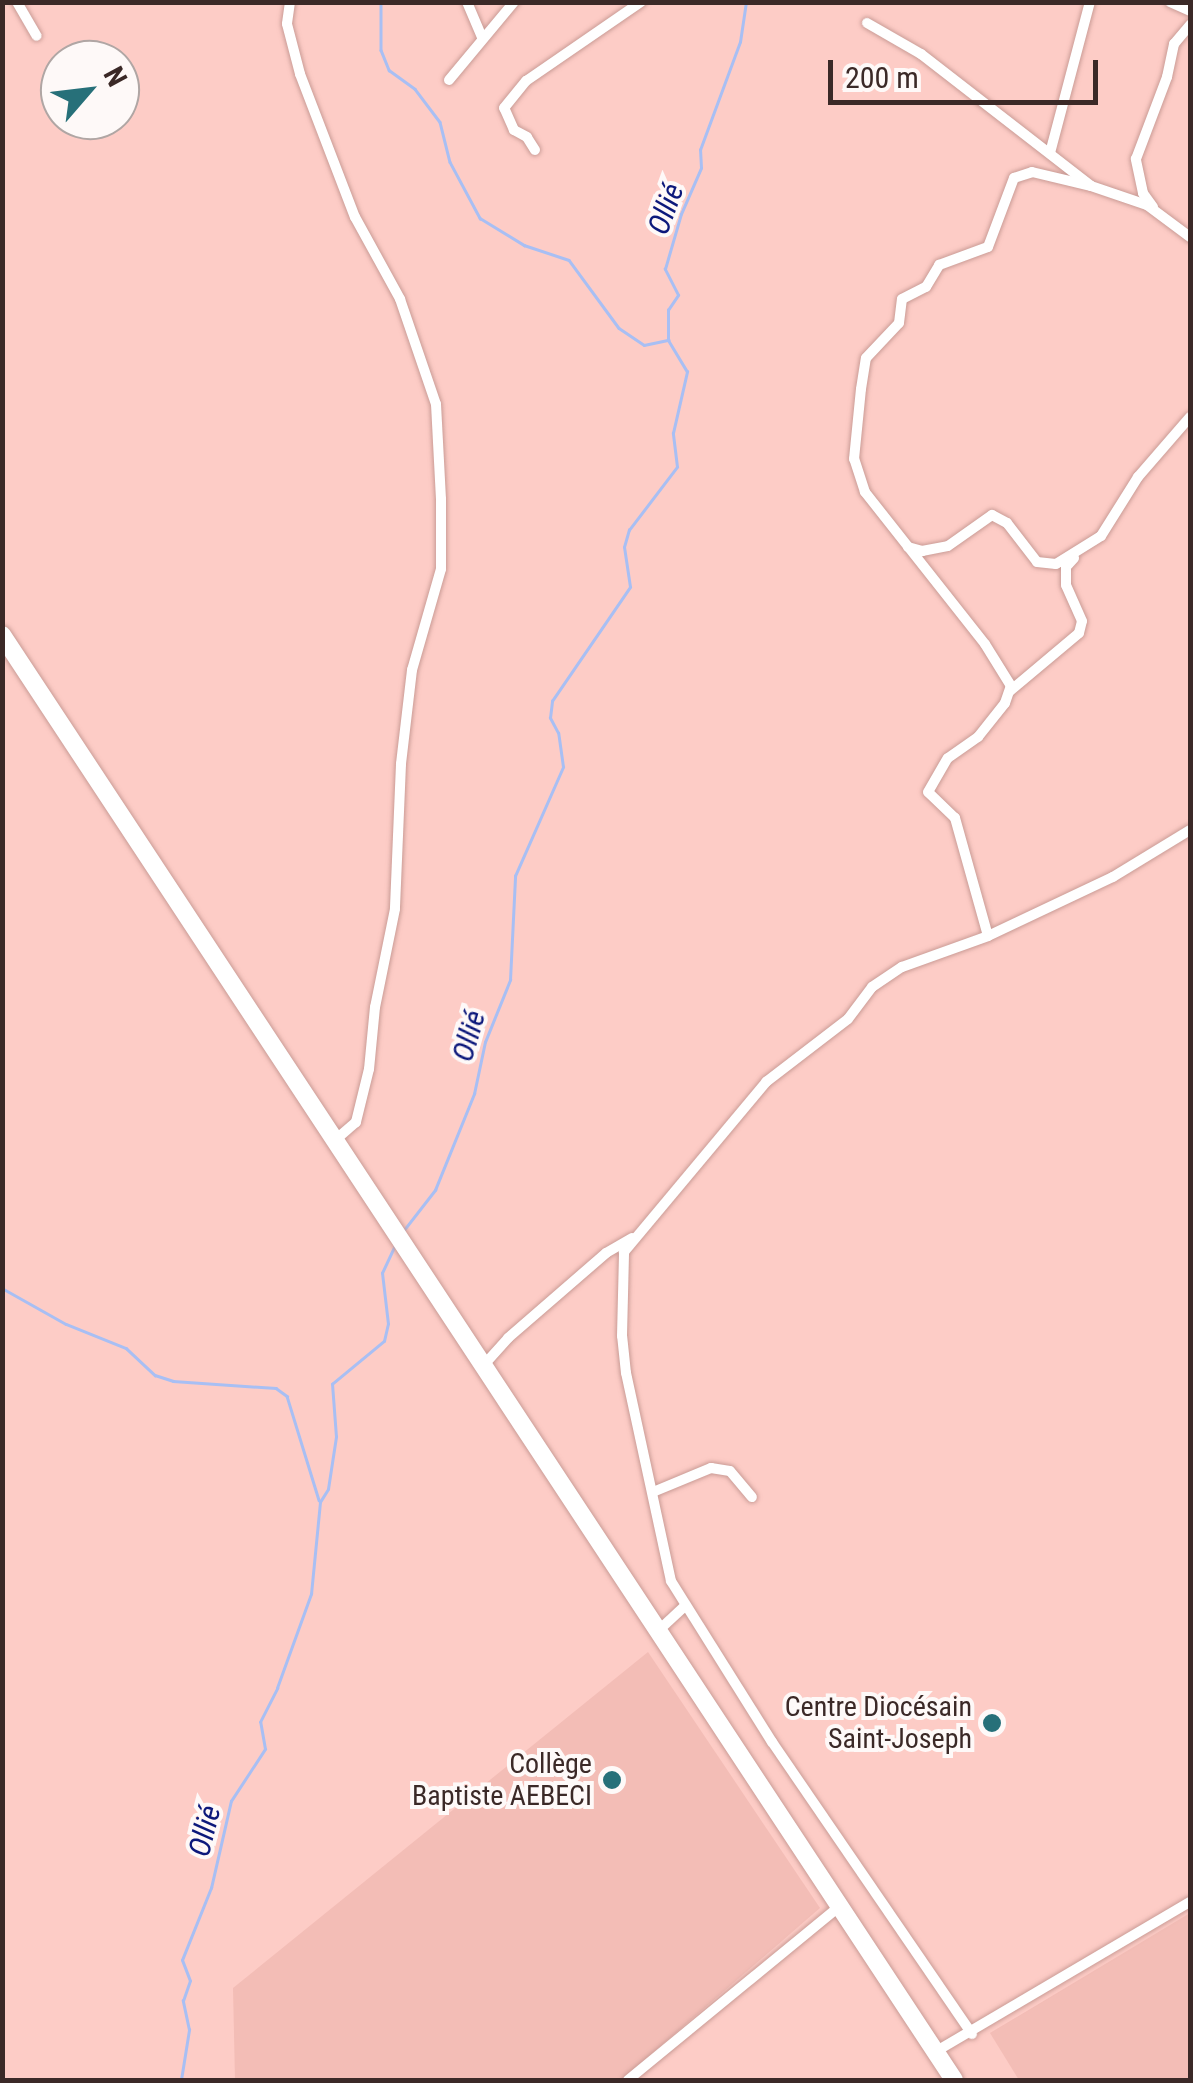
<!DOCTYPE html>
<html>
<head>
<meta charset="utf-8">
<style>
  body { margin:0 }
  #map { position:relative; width:1193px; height:2083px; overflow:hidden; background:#fdccc6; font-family:"Roboto Condensed",sans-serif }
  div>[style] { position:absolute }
  .built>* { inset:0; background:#f3bdb6 }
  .stream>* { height:2.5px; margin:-1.25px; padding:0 1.25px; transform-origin:1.25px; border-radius:1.25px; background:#a8bff4 }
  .roads { filter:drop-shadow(0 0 2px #ca9c96) drop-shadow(0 0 2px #ca9c96) }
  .street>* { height:10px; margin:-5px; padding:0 5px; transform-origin:5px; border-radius:5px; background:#fff }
  .primary>* { height:18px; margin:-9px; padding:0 9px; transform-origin:9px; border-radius:9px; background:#fff }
  .dots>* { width:28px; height:28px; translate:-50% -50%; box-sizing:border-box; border:5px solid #fef9f8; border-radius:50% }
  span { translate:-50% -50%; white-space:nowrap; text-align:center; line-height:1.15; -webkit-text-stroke:8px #fef9f8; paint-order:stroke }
  .poi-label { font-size:28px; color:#3b2927 }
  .right { translate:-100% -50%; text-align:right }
  .water-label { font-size:30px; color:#0c187b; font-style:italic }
  .frame { position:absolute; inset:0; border:5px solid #3b2927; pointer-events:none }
  .north { position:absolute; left:40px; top:40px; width:100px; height:100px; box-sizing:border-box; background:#fef9f8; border:2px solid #b0a6a4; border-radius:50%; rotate:62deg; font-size:28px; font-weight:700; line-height:40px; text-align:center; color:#3b2927 }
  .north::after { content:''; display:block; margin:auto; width:35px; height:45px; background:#277079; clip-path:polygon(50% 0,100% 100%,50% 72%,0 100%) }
  .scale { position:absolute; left:828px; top:60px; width:270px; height:45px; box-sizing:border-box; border:5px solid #3b2927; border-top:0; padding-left:12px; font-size:30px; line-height:35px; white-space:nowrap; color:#3b2927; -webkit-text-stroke:8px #fef9f8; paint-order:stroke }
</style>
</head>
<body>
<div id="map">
  <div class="built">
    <i style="clip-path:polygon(648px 1652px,820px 1908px,621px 2080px,235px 2080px,233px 1988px)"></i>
    <i style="clip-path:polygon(1190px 1913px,1190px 2080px,1019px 2080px,990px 2033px)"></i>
  </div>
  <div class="stream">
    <i style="left:381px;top:2px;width:48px;rotate:90deg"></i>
    <i style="left:381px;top:50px;width:22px;rotate:68deg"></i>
    <i style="left:389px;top:70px;width:32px;rotate:36deg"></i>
    <i style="left:415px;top:89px;width:41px;rotate:52.9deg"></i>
    <i style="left:440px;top:122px;width:41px;rotate:76deg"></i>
    <i style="left:450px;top:162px;width:64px;rotate:61.8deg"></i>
    <i style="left:480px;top:218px;width:52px;rotate:31.5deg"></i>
    <i style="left:524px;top:245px;width:47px;rotate:18.4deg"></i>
    <i style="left:569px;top:260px;width:84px;rotate:53.7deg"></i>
    <i style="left:619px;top:328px;width:30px;rotate:34deg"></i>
    <i style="left:644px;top:345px;width:25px;rotate:-12deg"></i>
    <i style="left:404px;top:1230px;width:51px;rotate:-52.2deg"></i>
    <i style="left:435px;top:1190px;width:104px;rotate:-67.9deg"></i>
    <i style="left:474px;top:1094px;width:53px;rotate:-78.1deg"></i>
    <i style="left:485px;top:1042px;width:67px;rotate:-68deg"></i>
    <i style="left:510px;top:980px;width:104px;rotate:-87.2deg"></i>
    <i style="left:515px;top:876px;width:119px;rotate:-66.2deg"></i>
    <i style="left:563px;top:767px;width:34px;rotate:-98deg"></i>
    <i style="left:558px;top:733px;width:17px;rotate:-118deg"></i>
    <i style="left:550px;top:718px;width:17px;rotate:-83deg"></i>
    <i style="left:552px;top:701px;width:138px;rotate:-55.6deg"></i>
    <i style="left:630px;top:587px;width:40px;rotate:-98.5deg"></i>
    <i style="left:624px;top:547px;width:18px;rotate:-74deg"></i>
    <i style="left:629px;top:530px;width:79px;rotate:-52.7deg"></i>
    <i style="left:677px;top:467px;width:34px;rotate:-97deg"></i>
    <i style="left:673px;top:433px;width:63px;rotate:-77.1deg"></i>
    <i style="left:687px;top:372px;width:37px;rotate:-121deg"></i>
    <i style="left:668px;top:340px;width:30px;rotate:-90deg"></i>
    <i style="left:668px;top:310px;width:18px;rotate:-56deg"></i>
    <i style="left:678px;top:295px;width:29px;rotate:-117deg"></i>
    <i style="left:665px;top:269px;width:57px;rotate:-73.8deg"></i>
    <i style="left:681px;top:214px;width:50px;rotate:-66.5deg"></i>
    <i style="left:701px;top:168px;width:18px;rotate:-93deg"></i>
    <i style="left:700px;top:150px;width:115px;rotate:-69.7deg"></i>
    <i style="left:740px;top:42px;width:40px;rotate:-81.5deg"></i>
    <i style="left:2px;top:1288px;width:73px;rotate:29.4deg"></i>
    <i style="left:66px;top:1324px;width:65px;rotate:21.8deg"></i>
    <i style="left:126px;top:1348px;width:40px;rotate:43deg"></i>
    <i style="left:155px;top:1375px;width:19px;rotate:18deg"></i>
    <i style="left:173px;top:1381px;width:103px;rotate:3.9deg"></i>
    <i style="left:276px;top:1388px;width:14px;rotate:36deg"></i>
    <i style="left:287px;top:1396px;width:109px;rotate:72.9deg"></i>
    <i style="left:181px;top:2080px;width:51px;rotate:-80.9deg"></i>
    <i style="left:189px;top:2030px;width:30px;rotate:-102deg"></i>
    <i style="left:183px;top:2001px;width:21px;rotate:-71deg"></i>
    <i style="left:190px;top:1981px;width:22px;rotate:-111deg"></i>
    <i style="left:182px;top:1960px;width:78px;rotate:-68.1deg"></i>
    <i style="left:211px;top:1888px;width:89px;rotate:-77.1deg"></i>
    <i style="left:231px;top:1801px;width:62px;rotate:-56.8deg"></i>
    <i style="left:265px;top:1749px;width:27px;rotate:-100deg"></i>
    <i style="left:260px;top:1722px;width:38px;rotate:-63deg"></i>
    <i style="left:277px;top:1688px;width:100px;rotate:-70.1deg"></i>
    <i style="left:311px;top:1594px;width:92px;rotate:-84.4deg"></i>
    <i style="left:320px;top:1502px;width:15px;rotate:-58deg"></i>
    <i style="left:328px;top:1489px;width:53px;rotate:-81.3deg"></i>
    <i style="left:336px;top:1437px;width:53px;rotate:-94.3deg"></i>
    <i style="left:332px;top:1384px;width:67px;rotate:-39.6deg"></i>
    <i style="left:384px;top:1341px;width:17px;rotate:-77deg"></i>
    <i style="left:388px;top:1324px;width:51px;rotate:-96.7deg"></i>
    <i style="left:382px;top:1273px;width:31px;rotate:-65deg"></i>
  </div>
  <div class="roads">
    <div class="street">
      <i style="left:17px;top:2px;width:39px;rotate:60deg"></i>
      <i style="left:290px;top:2px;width:22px;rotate:98deg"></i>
      <i style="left:287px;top:24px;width:52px;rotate:75.4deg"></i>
      <i style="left:300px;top:74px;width:153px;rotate:69deg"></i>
      <i style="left:355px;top:217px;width:94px;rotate:61.2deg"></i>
      <i style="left:400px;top:299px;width:111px;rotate:71.1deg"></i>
      <i style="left:436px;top:404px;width:95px;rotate:87deg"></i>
      <i style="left:441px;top:499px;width:70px;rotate:90deg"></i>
      <i style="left:441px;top:569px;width:105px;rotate:106deg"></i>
      <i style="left:412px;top:670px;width:95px;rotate:96.7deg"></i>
      <i style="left:401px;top:764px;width:145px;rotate:92.4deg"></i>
      <i style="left:395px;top:909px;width:100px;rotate:101.5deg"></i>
      <i style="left:375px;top:1007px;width:62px;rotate:95.5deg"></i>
      <i style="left:369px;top:1069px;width:55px;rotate:103.8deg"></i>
      <i style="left:356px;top:1122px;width:28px;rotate:139deg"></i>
      <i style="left:467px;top:2px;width:39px;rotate:67deg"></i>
      <i style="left:1170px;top:2px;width:22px;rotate:24deg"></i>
      <i style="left:867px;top:23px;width:62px;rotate:29.9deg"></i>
      <i style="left:921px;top:54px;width:215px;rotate:37.8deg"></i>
      <i style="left:1091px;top:186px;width:59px;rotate:18.7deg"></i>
      <i style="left:1147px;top:205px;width:54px;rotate:36.7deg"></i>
      <i style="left:449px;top:80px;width:102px;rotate:-50.2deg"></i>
      <i style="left:535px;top:150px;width:15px;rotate:-122deg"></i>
      <i style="left:527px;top:137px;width:15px;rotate:-152deg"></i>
      <i style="left:514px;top:130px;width:24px;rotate:-114deg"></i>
      <i style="left:504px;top:108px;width:35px;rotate:-51deg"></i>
      <i style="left:526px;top:81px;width:140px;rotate:-34.5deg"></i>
      <i style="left:1050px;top:153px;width:156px;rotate:-75.2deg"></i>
      <i style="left:1153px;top:207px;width:17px;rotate:-126deg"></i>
      <i style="left:1143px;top:193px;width:35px;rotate:-102deg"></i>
      <i style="left:1136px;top:159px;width:88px;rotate:-69.3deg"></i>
      <i style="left:1167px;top:77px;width:34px;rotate:-78deg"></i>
      <i style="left:1174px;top:44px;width:25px;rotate:-50deg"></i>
      <i style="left:908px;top:547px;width:15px;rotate:16deg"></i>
      <i style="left:922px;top:551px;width:26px;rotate:-11deg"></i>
      <i style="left:948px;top:546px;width:54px;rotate:-35.2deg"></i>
      <i style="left:992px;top:515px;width:17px;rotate:28deg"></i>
      <i style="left:1007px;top:523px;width:49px;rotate:52.4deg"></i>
      <i style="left:1037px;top:562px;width:19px;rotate:6deg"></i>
      <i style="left:1056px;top:564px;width:53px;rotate:-31.9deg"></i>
      <i style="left:1101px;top:536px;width:70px;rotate:-57.9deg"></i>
      <i style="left:1138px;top:477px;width:79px;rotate:-49.1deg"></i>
      <i style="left:1010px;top:691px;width:90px;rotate:-40deg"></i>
      <i style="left:1079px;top:633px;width:12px;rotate:-76deg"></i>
      <i style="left:1082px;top:621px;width:39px;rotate:-114deg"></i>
      <i style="left:1066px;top:585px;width:18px;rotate:-90deg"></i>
      <i style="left:1066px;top:567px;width:12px;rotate:-48deg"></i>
      <i style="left:988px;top:936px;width:123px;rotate:-105.6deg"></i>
      <i style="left:955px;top:818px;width:37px;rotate:-136deg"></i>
      <i style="left:928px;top:792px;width:39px;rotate:-60deg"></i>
      <i style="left:948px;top:758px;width:37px;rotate:-35deg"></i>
      <i style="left:978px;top:737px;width:43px;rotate:-51.5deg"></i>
      <i style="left:1005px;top:703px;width:18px;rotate:-71deg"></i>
      <i style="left:1011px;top:686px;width:49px;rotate:-121.8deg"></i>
      <i style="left:985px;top:644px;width:194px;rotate:-128.3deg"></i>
      <i style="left:865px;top:492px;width:35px;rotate:-108deg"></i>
      <i style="left:854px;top:459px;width:70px;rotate:-84.3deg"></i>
      <i style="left:861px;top:389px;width:31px;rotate:-81deg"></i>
      <i style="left:866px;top:358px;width:48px;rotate:-46.7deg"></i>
      <i style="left:899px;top:323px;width:24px;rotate:-83deg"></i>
      <i style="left:902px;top:299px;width:27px;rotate:-27deg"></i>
      <i style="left:926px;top:287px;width:26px;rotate:-59deg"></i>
      <i style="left:939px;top:265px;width:52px;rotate:-20.2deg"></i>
      <i style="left:988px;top:247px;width:74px;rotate:-69.4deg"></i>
      <i style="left:1014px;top:178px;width:19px;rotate:-18deg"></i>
      <i style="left:1032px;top:172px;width:61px;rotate:13.3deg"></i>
      <i style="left:483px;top:1366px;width:38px;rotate:-48deg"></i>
      <i style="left:508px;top:1338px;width:130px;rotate:-40.9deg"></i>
      <i style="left:606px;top:1253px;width:30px;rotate:-30deg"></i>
      <i style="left:653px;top:1492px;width:63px;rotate:-22.5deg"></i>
      <i style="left:711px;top:1468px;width:19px;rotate:9deg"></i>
      <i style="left:730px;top:1471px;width:34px;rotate:50deg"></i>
      <i style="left:658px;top:1631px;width:35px;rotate:-43deg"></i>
      <i style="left:972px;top:2034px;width:354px;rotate:-124.4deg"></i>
      <i style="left:772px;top:1742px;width:190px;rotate:-122.1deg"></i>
      <i style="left:671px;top:1581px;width:213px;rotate:-102.2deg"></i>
      <i style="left:626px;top:1373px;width:37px;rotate:-96deg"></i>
      <i style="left:622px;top:1336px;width:84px;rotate:-88.6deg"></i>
      <i style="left:624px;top:1252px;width:222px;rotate:-50.1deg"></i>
      <i style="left:766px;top:1082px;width:103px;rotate:-37.5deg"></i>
      <i style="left:848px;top:1019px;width:40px;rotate:-53deg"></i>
      <i style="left:872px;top:987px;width:36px;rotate:-34deg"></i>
      <i style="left:902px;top:967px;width:91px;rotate:-19.8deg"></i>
      <i style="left:988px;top:936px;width:138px;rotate:-25.3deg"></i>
      <i style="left:1113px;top:877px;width:90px;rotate:-31.4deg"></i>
      <i style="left:935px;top:2052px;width:296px;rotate:-30.5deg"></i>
      <i style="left:628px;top:2080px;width:274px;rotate:-39.4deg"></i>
    </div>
    <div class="primary">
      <i style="left:2px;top:635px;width:1730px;rotate:56.62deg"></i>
    </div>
  </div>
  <div class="dots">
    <i style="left:992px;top:1723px;background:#277079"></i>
    <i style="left:612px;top:1780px;background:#277079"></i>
  </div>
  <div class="poi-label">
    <span class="right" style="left:972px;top:1723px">Centre Diocésain<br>Saint-Joseph</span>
    <span class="right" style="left:592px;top:1780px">Collège<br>Baptiste AEBECI</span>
  </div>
  <div class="water-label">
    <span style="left:666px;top:209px;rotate:-70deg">Ollié</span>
    <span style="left:469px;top:1036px;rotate:-74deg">Ollié</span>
    <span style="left:205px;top:1831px;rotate:-76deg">Ollié</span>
  </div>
  <div class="frame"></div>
  <div class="north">N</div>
  <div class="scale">200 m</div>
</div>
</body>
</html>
